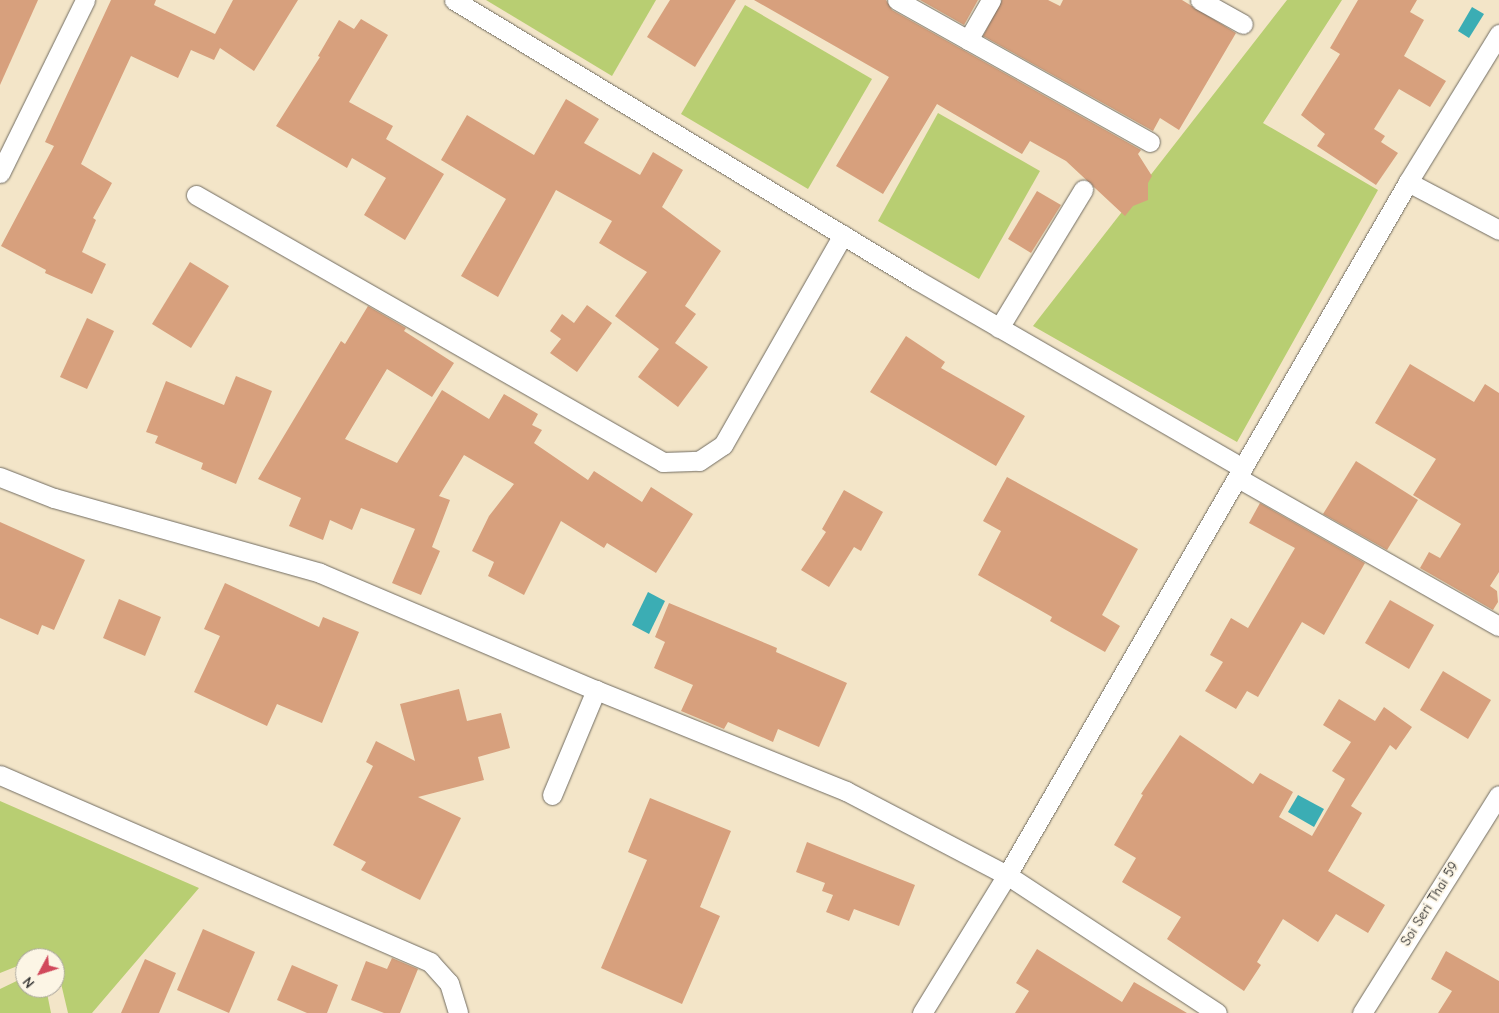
<!DOCTYPE html>
<html>
<head>
<meta charset="utf-8">
<style>
  body { margin:0 }
  #map { position:relative; width:1499px; height:1013px; overflow:hidden; background:#f3e5c8; font-family:"Comic Neue",sans-serif }
  div>[style] { position:absolute }
  .green>* { inset:0; background:#b8ce72 }
  .water>* { inset:0; background:#3badb4 }
  .building>* { inset:0; background:#d7a07d }
  .roads { filter:drop-shadow(0 0 1px #716c62) drop-shadow(0 0 1px #716c62) }
  .street>* { height:19px; margin:-9.5px; padding:0 9.5px; transform-origin:9.5px; border-radius:9.5px; background:#fff }
  span { translate:-50% -50%; white-space:nowrap; text-align:center; line-height:1.15; -webkit-text-stroke:4px #fcf5e5; paint-order:stroke }
  .street-label { font-size:14px; color:#2b2b2b }
  .north { position:absolute; left:15px; top:948px; width:50px; height:50px; box-sizing:border-box; background:#fcf5e5; border:1px solid #a8a49b; border-radius:50%; rotate:230deg; font-size:14px; font-weight:700; line-height:20px; text-align:center; color:#2b2b2b }
  .north::after { content:''; display:block; margin:auto; width:18px; height:22px; background:#d1495b; clip-path:polygon(50% 0,100% 100%,50% 72%,0 100%) }
</style>
</head>
<body>
<div id="map">
  <div class="green">
    <i style="clip-path:polygon(486px 0,656px 0,612px 76px)"></i>
    <i style="clip-path:polygon(1287px 0,1342px 0,1263px 123px,1378px 190px,1237px 442px,1033px 326px)"></i>
    <i style="clip-path:polygon(745px 5px,872px 79px,808px 189px,681px 114px)"></i>
    <i style="clip-path:polygon(938px 113px,1040px 171px,979px 279px,878px 221px)"></i>
    <i style="clip-path:polygon(0 801px,199px 888px,92px 1013px,68px 1013px,55px 958px,50px 953px,37px 958px,25px 958px,25px 963px,0 973px)"></i>
    <i style="clip-path:polygon(25px 977px,25px 988px,46px 988px,51px 1013px,0 1013px,0 989px)"></i>
  </div>
  <div class="water">
    <i style="clip-path:polygon(1472px 7px,1484px 14px,1469px 38px,1458px 31px)"></i>
    <i style="clip-path:polygon(648px 592px,665px 601px,649px 634px,632px 625px)"></i>
    <i style="clip-path:polygon(1298px 795px,1324px 809px,1314px 827px,1288px 812px)"></i>
  </div>
  <div class="building">
    <i style="clip-path:polygon(0 0,38px 0,0 85px)"></i>
    <i style="clip-path:polygon(111px 0,156px 0,154px 5px,215px 34px,233px 0,298px 0,254px 71px,220px 48px,214px 60px,191px 50px,178px 78px,131px 56px,81px 164px,112px 183px,93px 218px,96px 220px,82px 252px,106px 264px,92px 294px,45px 273px,46px 270px,1px 246px,54px 146px,45px 142px)"></i>
    <i style="clip-path:polygon(670px 0,736px 0,695px 67px,647px 37px)"></i>
    <i style="clip-path:polygon(754px 0,886px 0,892px 10px,1141px 150px,1138px 154px,1152px 176px,1148px 183px,1148px 200px,1133px 206px,1125px 216px,1066px 161px,1030px 141px,1022px 154px,937px 104px,883px 194px,836px 166px,889px 77px)"></i>
    <i style="clip-path:polygon(920px 0,978px 0,964px 25px)"></i>
    <i style="clip-path:polygon(1002px 0,1048px 0,1060px 6px,1063px 0,1182px 0,1236px 33px,1179px 130px,1160px 118px,1153px 131px,983px 36px)"></i>
    <i style="clip-path:polygon(1358px 0,1417px 0,1410px 12px,1424px 20px,1404px 56px,1446px 81px,1430px 107px,1399px 89px,1374px 129px,1385px 136px,1381px 142px,1398px 153px,1376px 185px,1317px 146px,1325px 134px,1301px 115px,1340px 54px,1330px 48px)"></i>
    <i style="clip-path:polygon(361px 19px,388px 35px,349px 102px,393px 126px,386px 139px,444px 174px,405px 240px,364px 215px,386px 178px,352px 158px,347px 168px,276px 126px,320px 57px,318px 56px,339px 20px,354px 29px)"></i>
    <i style="clip-path:polygon(566px 99px,599px 119px,584px 143px,640px 175px,653px 152px,683px 170px,662px 207px,721px 251px,685px 306px,696px 314px,675px 343px,708px 367px,678px 407px,638px 377px,659px 349px,615px 316px,647px 272px,599px 243px,612px 221px,556px 190px,498px 297px,461px 276px,506px 199px,441px 160px,467px 115px,534px 155px)"></i>
    <i style="clip-path:polygon(1037px 191px,1061px 205px,1031px 253px,1008px 239px)"></i>
    <i style="clip-path:polygon(190px 262px,229px 286px,191px 348px,152px 324px)"></i>
    <i style="clip-path:polygon(587px 305px,612px 323px,577px 372px,550px 353px,561px 339px,550px 331px,562px 314px,574px 323px)"></i>
    <i style="clip-path:polygon(368px 306px,406px 328px,404px 331px,454px 363px,432px 397px,387px 369px,345px 439px,397px 463px,442px 390px,489px 419px,504px 394px,538px 414px,532px 425px,542px 430px,534px 443px,588px 480px,594px 471px,642px 502px,651px 487px,693px 514px,656px 573px,607px 543px,604px 548px,561px 521px,524px 595px,488px 576px,494px 562px,472px 551px,489px 516px,514px 484px,464px 455px,439px 496px,450px 500px,432px 547px,440px 551px,421px 595px,392px 583px,415px 529px,361px 508px,352px 530px,330px 520px,323px 540px,289px 526px,301px 498px,258px 479px,341px 341px,345px 344px)"></i>
    <i style="clip-path:polygon(87px 318px,114px 331px,87px 389px,60px 377px)"></i>
    <i style="clip-path:polygon(906px 336px,945px 362px,941px 368px,1025px 416px,996px 466px,870px 392px)"></i>
    <i style="clip-path:polygon(1410px 364px,1474px 402px,1485px 384px,1499px 393px,1499px 572px,1490px 586px,1497px 591px,1498px 602px,1493px 610px,1420px 568px,1429px 552px,1440px 558px,1461px 524px,1413px 495px,1436px 459px,1375px 423px)"></i>
    <i style="clip-path:polygon(236px 376px,272px 391px,236px 484px,201px 469px,203px 463px,155px 443px,158px 436px,146px 432px,166px 381px,224px 405px)"></i>
    <i style="clip-path:polygon(1356px 461px,1418px 500px,1387px 550px,1323px 514px)"></i>
    <i style="clip-path:polygon(1007px 477px,1138px 549px,1102px 615px,1120px 626px,1105px 652px,1050px 621px,1052px 617px,978px 575px,1001px 531px,983px 521px)"></i>
    <i style="clip-path:polygon(844px 490px,883px 512px,861px 551px,854px 547px,829px 587px,801px 570px,826px 532px,822px 529px)"></i>
    <i style="clip-path:polygon(1260px 503px,1365px 563px,1324px 635px,1302px 622px,1258px 697px,1247px 691px,1236px 709px,1205px 691px,1223px 662px,1210px 655px,1231px 618px,1248px 628px,1295px 548px,1249px 523px)"></i>
    <i style="clip-path:polygon(0 522px,85px 560px,54px 630px,42px 625px,38px 635px,0 618px)"></i>
    <i style="clip-path:polygon(225px 583px,319px 627px,323px 617px,359px 632px,322px 723px,277px 704px,267px 726px,194px 692px,220px 636px,204px 629px)"></i>
    <i style="clip-path:polygon(119px 599px,161px 617px,145px 656px,103px 638px)"></i>
    <i style="clip-path:polygon(1390px 600px,1434px 625px,1409px 669px,1365px 643px)"></i>
    <i style="clip-path:polygon(669px 603px,777px 648px,776px 652px,847px 683px,819px 747px,778px 729px,773px 742px,728px 722px,724px 729px,681px 711px,693px 685px,654px 668px,665px 642px,655px 637px)"></i>
    <i style="clip-path:polygon(1443px 671px,1491px 700px,1468px 739px,1420px 710px)"></i>
    <i style="clip-path:polygon(459px 689px,467px 721px,501px 713px,510px 748px,478px 757px,484px 780px,418px 797px,461px 818px,420px 900px,361px 870px,366px 862px,333px 845px,373px 766px,366px 762px,376px 741px,415px 761px,400px 704px)"></i>
    <i style="clip-path:polygon(1339px 699px,1375px 721px,1384px 707px,1412px 727px,1396px 750px,1390px 745px,1351px 806px,1362px 813px,1328px 871px,1385px 905px,1368px 933px,1336px 914px,1318px 942px,1283px 919px,1257px 962px,1261px 965px,1244px 991px,1167px 939px,1181px 917px,1122px 882px,1136px 858px,1114px 845px,1143px 795px,1141px 794px,1180px 735px,1253px 784px,1260px 773px,1293px 792px,1279px 817px,1312px 836px,1345px 779px,1332px 771px,1351px 742px,1323px 725px)"></i>
    <i style="clip-path:polygon(650px 798px,731px 831px,700px 907px,720px 916px,682px 1004px,601px 968px,647px 860px,628px 852px)"></i>
    <i style="clip-path:polygon(807px 842px,915px 885px,899px 926px,854px 909px,849px 921px,826px 912px,833px 895px,822px 891px,825px 883px,796px 872px)"></i>
    <i style="clip-path:polygon(203px 929px,255px 952px,229px 1013px,177px 990px)"></i>
    <i style="clip-path:polygon(1037px 949px,1122px 1002px,1134px 982px,1187px 1013px,1015px 1013px,1029px 991px,1016px 983px)"></i>
    <i style="clip-path:polygon(1446px 951px,1499px 981px,1499px 1013px,1438px 1013px,1452px 991px,1431px 979px)"></i>
    <i style="clip-path:polygon(392px 958px,418px 969px,400px 1013px,384px 1013px,351px 1000px,366px 961px,387px 969px)"></i>
    <i style="clip-path:polygon(145px 959px,176px 973px,159px 1013px,121px 1013px)"></i>
    <i style="clip-path:polygon(292px 965px,338px 985px,327px 1013px,307px 1013px,277px 1000px)"></i>
  </div>
  <div class="roads">
    <div class="street">
      <i style="left:454px;top:0;width:541px;rotate:31.16deg"></i>
      <i style="left:917px;top:280px;width:376px;rotate:30deg"></i>
      <i style="left:897px;top:0;width:290px;rotate:29.3deg"></i>
      <i style="left:1200px;top:0;width:49px;rotate:29.2deg"></i>
      <i style="left:968px;top:40px;width:46px;rotate:-60.1deg"></i>
      <i style="left:0;top:173px;width:193px;rotate:-63.8deg"></i>
      <i style="left:1408px;top:182px;width:103px;rotate:27.8deg"></i>
      <i style="left:196px;top:195px;width:538px;rotate:29.76deg"></i>
      <i style="left:663px;top:462px;width:36px;rotate:-2deg"></i>
      <i style="left:699px;top:461px;width:29px;rotate:-34deg"></i>
      <i style="left:723px;top:445px;width:242px;rotate:-60.3deg"></i>
      <i style="left:999px;top:328px;width:162px;rotate:-58.7deg"></i>
      <i style="left:0;top:477px;width:58px;rotate:21.3deg"></i>
      <i style="left:54px;top:498px;width:276px;rotate:15.7deg"></i>
      <i style="left:320px;top:573px;width:300px;rotate:23deg"></i>
      <i style="left:596px;top:690px;width:270px;rotate:22deg"></i>
      <i style="left:846px;top:791px;width:182px;rotate:27.6deg"></i>
      <i style="left:1007px;top:875px;width:251px;rotate:33.3deg"></i>
      <i style="left:1238px;top:478px;width:300px;rotate:29.6deg"></i>
      <i style="left:0;top:775px;width:469px;rotate:23.5deg"></i>
      <i style="left:430px;top:962px;width:28px;rotate:48deg"></i>
      <i style="left:449px;top:983px;width:31px;rotate:73deg"></i>
      <i style="left:552px;top:795px;width:114px;rotate:-67.3deg"></i>
      <i style="left:922px;top:1013px;width:162px;rotate:-58.4deg"></i>
      <i style="left:1007px;top:875px;width:801px;rotate:-59.94deg"></i>
      <i style="left:1408px;top:182px;width:174px;rotate:-58.4deg"></i>
      <i style="left:1362px;top:1013px;width:257px;rotate:-57.9deg"></i>
    </div>
  </div>
  <div class="street-label">
    <span style="left:1430px;top:904px;rotate:-58deg">Soi Seri Thai 59</span>
  </div>
  <div class="north">N</div>
</div>
</body>
</html>
